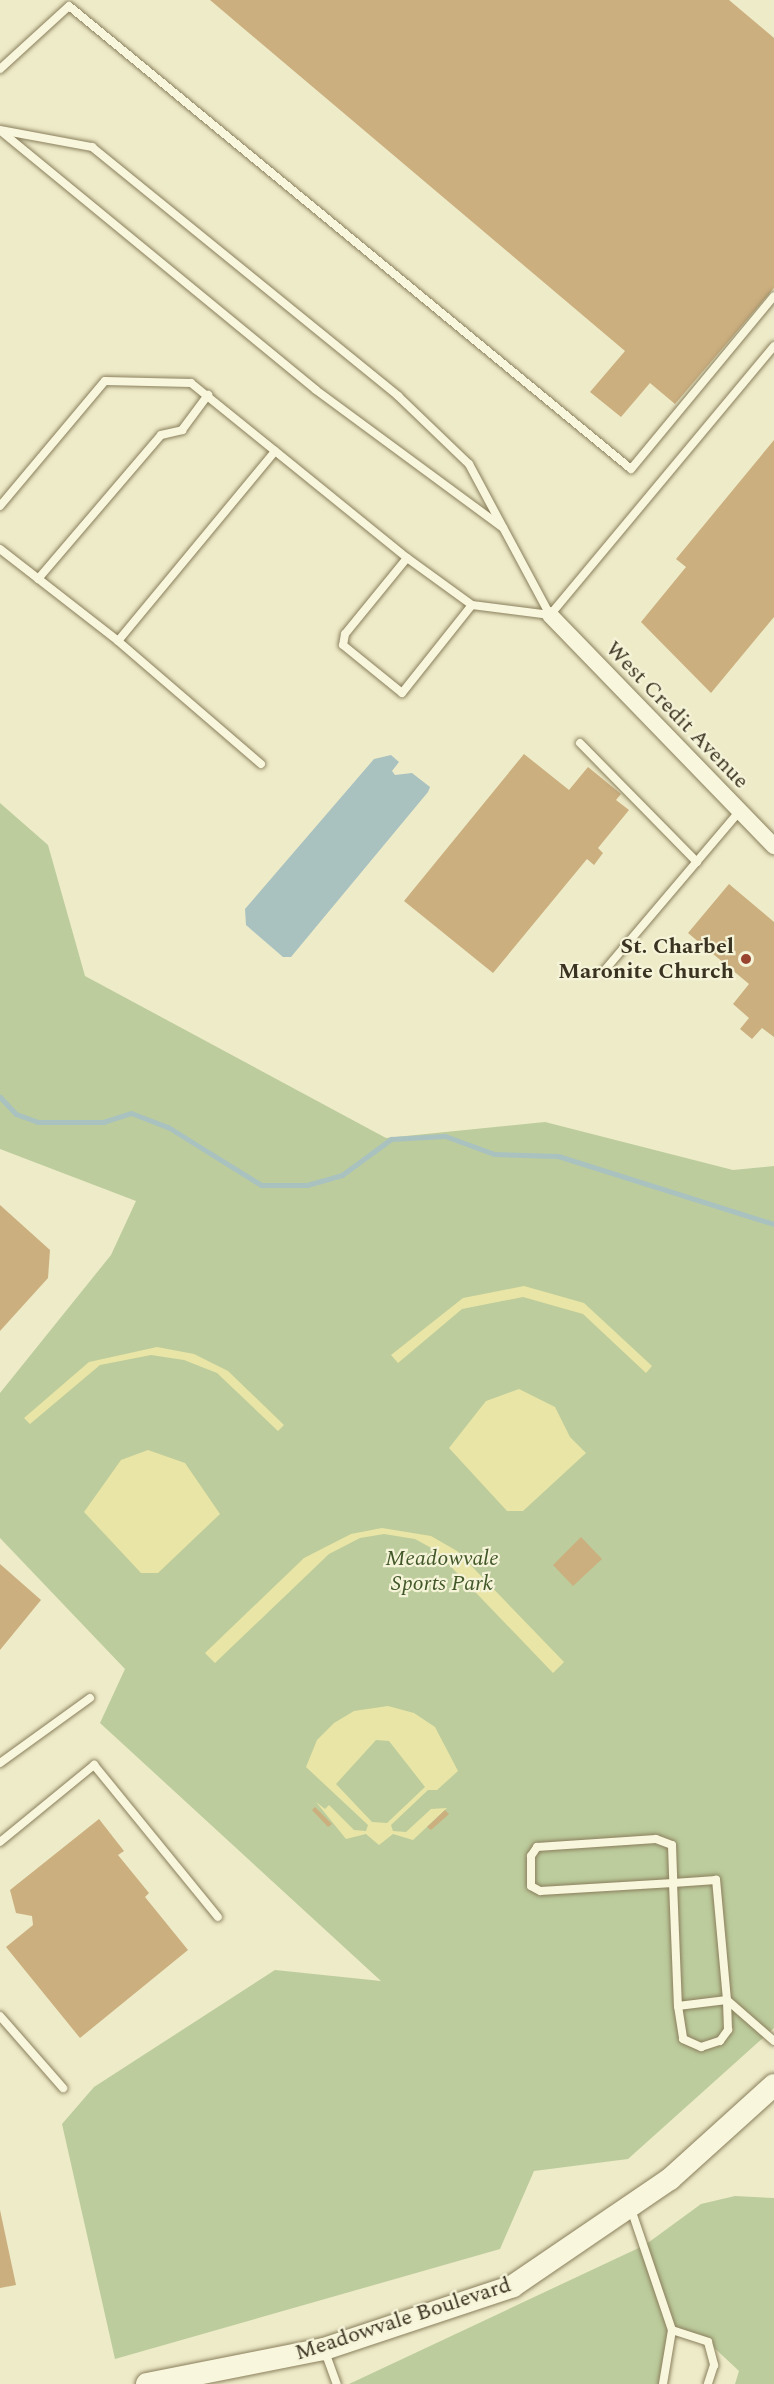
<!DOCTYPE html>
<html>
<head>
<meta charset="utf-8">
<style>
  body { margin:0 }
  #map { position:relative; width:774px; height:2384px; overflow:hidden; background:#eeebc8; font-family:Spectral,serif }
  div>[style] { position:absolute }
  .green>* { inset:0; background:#bccc9c }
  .sand>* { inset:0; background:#e9e5a6 }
  .water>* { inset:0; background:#a9c2c0 }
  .stream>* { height:5px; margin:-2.5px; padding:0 2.5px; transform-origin:2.5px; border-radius:2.5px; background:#a9c2c0 }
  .building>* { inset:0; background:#cbaf7f }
  .roads { filter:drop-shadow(0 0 2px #8a7f5d) drop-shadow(0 0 2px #8a7f5d) }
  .lane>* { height:8px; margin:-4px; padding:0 4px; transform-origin:4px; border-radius:4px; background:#f8f6dc }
  .street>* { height:16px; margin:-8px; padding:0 8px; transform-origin:8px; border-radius:8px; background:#f8f6dc }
  .secondary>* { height:22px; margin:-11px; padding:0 11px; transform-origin:11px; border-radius:11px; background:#f8f6dc }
  .dots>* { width:16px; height:16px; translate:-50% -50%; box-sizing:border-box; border:3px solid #f5f3d8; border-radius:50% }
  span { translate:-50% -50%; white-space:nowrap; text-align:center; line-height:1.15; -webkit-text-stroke:4.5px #f5f3d8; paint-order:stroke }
  .street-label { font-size:22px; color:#3b3321 }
  .poi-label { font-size:22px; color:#3b3321; font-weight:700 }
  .right { translate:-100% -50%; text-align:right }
  .park-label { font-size:22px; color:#415728; font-style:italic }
</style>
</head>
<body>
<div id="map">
  <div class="green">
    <i style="clip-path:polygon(0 803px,48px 845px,85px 976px,386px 1138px,545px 1122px,733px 1170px,774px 1166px,774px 2028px,628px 2159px,534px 2171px,500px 2249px,115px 2359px,62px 2124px,94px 2087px,275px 1970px,381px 1981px,100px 1723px,125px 1669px,0 1538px,0 1393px,111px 1255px,136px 1201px,0 1149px)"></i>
    <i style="clip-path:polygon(735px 2196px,774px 2198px,774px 2384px,735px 2384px,739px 2371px,708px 2342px,673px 2331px,662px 2384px,349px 2384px,645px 2245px,701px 2204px)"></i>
  </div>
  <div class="sand">
    <i style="clip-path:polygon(524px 1286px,584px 1303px,652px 1366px,646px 1373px,583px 1314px,523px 1297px,462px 1309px,398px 1363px,391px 1355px,463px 1298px)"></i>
    <i style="clip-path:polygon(157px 1347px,194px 1354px,228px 1371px,284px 1425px,278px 1431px,217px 1373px,184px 1360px,151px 1355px,100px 1365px,30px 1424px,24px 1418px,89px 1362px)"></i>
    <i style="clip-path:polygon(519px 1389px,555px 1407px,570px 1437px,586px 1453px,523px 1511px,507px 1511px,449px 1448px,486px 1401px)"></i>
    <i style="clip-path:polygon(148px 1450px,185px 1463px,220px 1514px,158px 1573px,141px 1573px,84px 1512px,121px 1460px)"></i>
    <i style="clip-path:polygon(382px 1528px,431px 1536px,457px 1551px,564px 1662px,553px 1673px,435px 1550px,415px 1539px,384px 1534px,360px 1538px,329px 1554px,215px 1663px,205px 1653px,304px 1558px,351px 1534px)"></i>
    <i style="clip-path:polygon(evenodd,388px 1706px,414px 1713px,435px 1727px,458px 1771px,437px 1790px,428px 1790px,391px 1825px,393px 1831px,406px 1832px,431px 1809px,447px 1808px,413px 1840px,393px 1834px,379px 1845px,366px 1834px,346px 1839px,316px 1802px,325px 1809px,329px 1805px,354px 1830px,366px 1831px,368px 1825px,306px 1767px,317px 1740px,334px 1723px,354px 1711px,388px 1706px,376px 1740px,389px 1741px,425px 1787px,387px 1823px,372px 1822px,336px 1784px,376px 1740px)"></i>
  </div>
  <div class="water">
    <i style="clip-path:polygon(391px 755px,399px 762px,392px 771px,395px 775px,412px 773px,430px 787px,428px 792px,291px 957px,283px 957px,246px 925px,245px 909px,374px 759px)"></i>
  </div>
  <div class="stream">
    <i style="left:0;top:1097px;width:23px;rotate:47deg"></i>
    <i style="left:16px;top:1114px;width:23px;rotate:20deg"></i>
    <i style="left:38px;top:1122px;width:65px"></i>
    <i style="left:103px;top:1122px;width:29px;rotate:-18deg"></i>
    <i style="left:131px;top:1113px;width:40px;rotate:21deg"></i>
    <i style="left:168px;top:1127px;width:110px;rotate:31.9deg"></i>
    <i style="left:261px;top:1185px;width:46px"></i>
    <i style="left:307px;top:1185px;width:36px;rotate:-16deg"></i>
    <i style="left:342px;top:1175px;width:61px;rotate:-36.3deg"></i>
    <i style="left:391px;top:1139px;width:54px;rotate:-3.2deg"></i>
    <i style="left:445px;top:1136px;width:52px;rotate:20.2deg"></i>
    <i style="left:494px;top:1154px;width:64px;rotate:1.8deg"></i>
    <i style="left:558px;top:1156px;width:226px;rotate:17.5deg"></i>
  </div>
  <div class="building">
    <i style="clip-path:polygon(210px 0,729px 0,774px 38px,774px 288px,675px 404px,650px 383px,621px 417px,590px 392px,625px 351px)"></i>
    <i style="clip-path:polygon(774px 440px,774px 617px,711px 693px,641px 622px,686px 567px,676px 559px)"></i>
    <i style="clip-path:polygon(524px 754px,569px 790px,588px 767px,621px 794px,616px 800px,629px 810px,598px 848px,603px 853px,594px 865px,587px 859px,493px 973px,404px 901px)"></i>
    <i style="clip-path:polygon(729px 884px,774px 922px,774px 1037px,762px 1028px,752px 1039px,740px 1029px,749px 1018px,733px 1004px,749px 984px,688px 933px)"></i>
    <i style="clip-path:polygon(0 1205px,50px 1250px,48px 1278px,0 1331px)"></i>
    <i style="clip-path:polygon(581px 1537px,602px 1559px,573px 1586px,553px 1565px)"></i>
    <i style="clip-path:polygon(0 1564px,41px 1600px,0 1650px)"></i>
    <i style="clip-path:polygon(315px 1807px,332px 1824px,328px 1827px,312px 1810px)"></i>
    <i style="clip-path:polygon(445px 1810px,449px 1814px,431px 1830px,427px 1827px)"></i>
    <i style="clip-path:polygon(99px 1819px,124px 1851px,118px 1855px,149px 1893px,145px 1897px,188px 1950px,80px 2038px,6px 1947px,33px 1925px,32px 1916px,16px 1913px,10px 1890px)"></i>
    <i style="clip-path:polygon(0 2210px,16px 2285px,0 2288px)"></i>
  </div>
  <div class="roads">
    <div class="lane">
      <i style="left:0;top:69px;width:93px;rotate:-42.4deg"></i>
      <i style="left:69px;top:6px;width:728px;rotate:39.48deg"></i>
      <i style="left:631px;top:469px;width:224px;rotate:-50.4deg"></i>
      <i style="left:0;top:130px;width:94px;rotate:10.5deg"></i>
      <i style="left:92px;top:147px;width:395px;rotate:39.1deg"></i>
      <i style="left:398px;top:396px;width:98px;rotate:43.8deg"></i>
      <i style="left:469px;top:464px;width:171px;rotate:61.8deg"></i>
      <i style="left:2px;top:132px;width:406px;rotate:39.4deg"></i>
      <i style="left:316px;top:390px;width:232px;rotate:36.4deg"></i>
      <i style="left:0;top:506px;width:163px;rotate:-50deg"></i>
      <i style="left:105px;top:381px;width:86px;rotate:1.3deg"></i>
      <i style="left:191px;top:383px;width:108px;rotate:39deg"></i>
      <i style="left:0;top:549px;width:150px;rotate:37.9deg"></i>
      <i style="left:38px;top:579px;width:189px;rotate:-49.5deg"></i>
      <i style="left:161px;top:435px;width:22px;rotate:-13deg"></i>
      <i style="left:182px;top:430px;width:44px;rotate:-53.4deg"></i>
      <i style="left:472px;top:605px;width:80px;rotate:-144.1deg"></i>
      <i style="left:407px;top:558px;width:98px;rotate:129.2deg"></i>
      <i style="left:345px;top:634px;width:11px;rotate:100deg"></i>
      <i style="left:343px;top:645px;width:76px;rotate:39.1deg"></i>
      <i style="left:402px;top:693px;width:112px;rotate:-51.5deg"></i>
      <i style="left:472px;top:605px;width:79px;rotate:7.3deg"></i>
      <i style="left:550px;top:615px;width:350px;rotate:-50.2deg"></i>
      <i style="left:580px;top:743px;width:167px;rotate:45.5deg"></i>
      <i style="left:261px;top:764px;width:189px;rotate:-139.3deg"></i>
      <i style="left:118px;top:641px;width:246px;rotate:-50.4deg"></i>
      <i style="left:275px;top:451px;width:170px;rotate:39deg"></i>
      <i style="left:604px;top:971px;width:209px;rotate:-49.7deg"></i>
      <i style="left:0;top:1763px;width:111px;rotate:-35.8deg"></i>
      <i style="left:0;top:1842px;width:122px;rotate:-39.3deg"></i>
      <i style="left:94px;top:1765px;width:196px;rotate:50.8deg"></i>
      <i style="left:727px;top:2000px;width:62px;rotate:41.1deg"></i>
      <i style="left:678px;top:2006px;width:33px;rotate:81deg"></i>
      <i style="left:683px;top:2039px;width:20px;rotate:24deg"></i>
      <i style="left:701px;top:2047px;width:20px;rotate:-18deg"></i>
      <i style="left:720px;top:2041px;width:14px;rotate:-54deg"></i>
      <i style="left:728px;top:2030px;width:30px;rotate:-92deg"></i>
      <i style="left:727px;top:2000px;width:121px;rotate:-95.2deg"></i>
      <i style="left:716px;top:1880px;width:43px;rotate:176deg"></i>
      <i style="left:673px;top:1883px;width:133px;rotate:176.6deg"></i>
      <i style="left:540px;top:1891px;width:10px;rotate:-151deg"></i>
      <i style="left:531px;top:1886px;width:30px;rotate:-90deg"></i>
      <i style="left:531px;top:1856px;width:11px;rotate:-56deg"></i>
      <i style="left:537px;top:1847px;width:119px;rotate:-3.8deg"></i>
      <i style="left:656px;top:1839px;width:17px;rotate:21deg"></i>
      <i style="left:672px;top:1845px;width:38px;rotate:88deg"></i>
      <i style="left:673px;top:1883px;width:123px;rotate:87.7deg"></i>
      <i style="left:678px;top:2006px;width:49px;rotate:-7deg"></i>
      <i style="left:0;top:2016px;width:96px;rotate:48.8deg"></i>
      <i style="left:631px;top:2209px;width:128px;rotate:71.3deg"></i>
      <i style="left:672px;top:2330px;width:55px;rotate:99.5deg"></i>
      <i style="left:672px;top:2330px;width:38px;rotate:18deg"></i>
      <i style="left:708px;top:2342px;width:24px;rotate:75deg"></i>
      <i style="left:714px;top:2365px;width:20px;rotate:108deg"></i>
      <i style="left:324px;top:2349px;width:37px;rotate:70deg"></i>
    </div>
    <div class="street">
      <i style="left:550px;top:615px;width:322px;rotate:45.9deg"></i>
    </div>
    <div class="secondary">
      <i style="left:147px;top:2384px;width:180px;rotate:-11.2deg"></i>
      <i style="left:324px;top:2349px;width:199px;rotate:-18.4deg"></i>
      <i style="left:513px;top:2286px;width:190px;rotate:-34.3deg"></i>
      <i style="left:670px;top:2179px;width:140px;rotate:-42.1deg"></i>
    </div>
  </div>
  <div class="dots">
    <i style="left:746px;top:959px;background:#98442e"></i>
  </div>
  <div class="street-label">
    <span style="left:677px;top:715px;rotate:46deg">West Credit Avenue</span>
    <span style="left:403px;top:2319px;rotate:-18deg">Meadowvale Boulevard</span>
  </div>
  <div class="poi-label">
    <span class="right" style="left:734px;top:959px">St. Charbel<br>Maronite Church</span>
  </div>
  <div class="park-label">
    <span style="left:442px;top:1571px">Meadowvale<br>Sports Park</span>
  </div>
</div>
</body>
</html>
